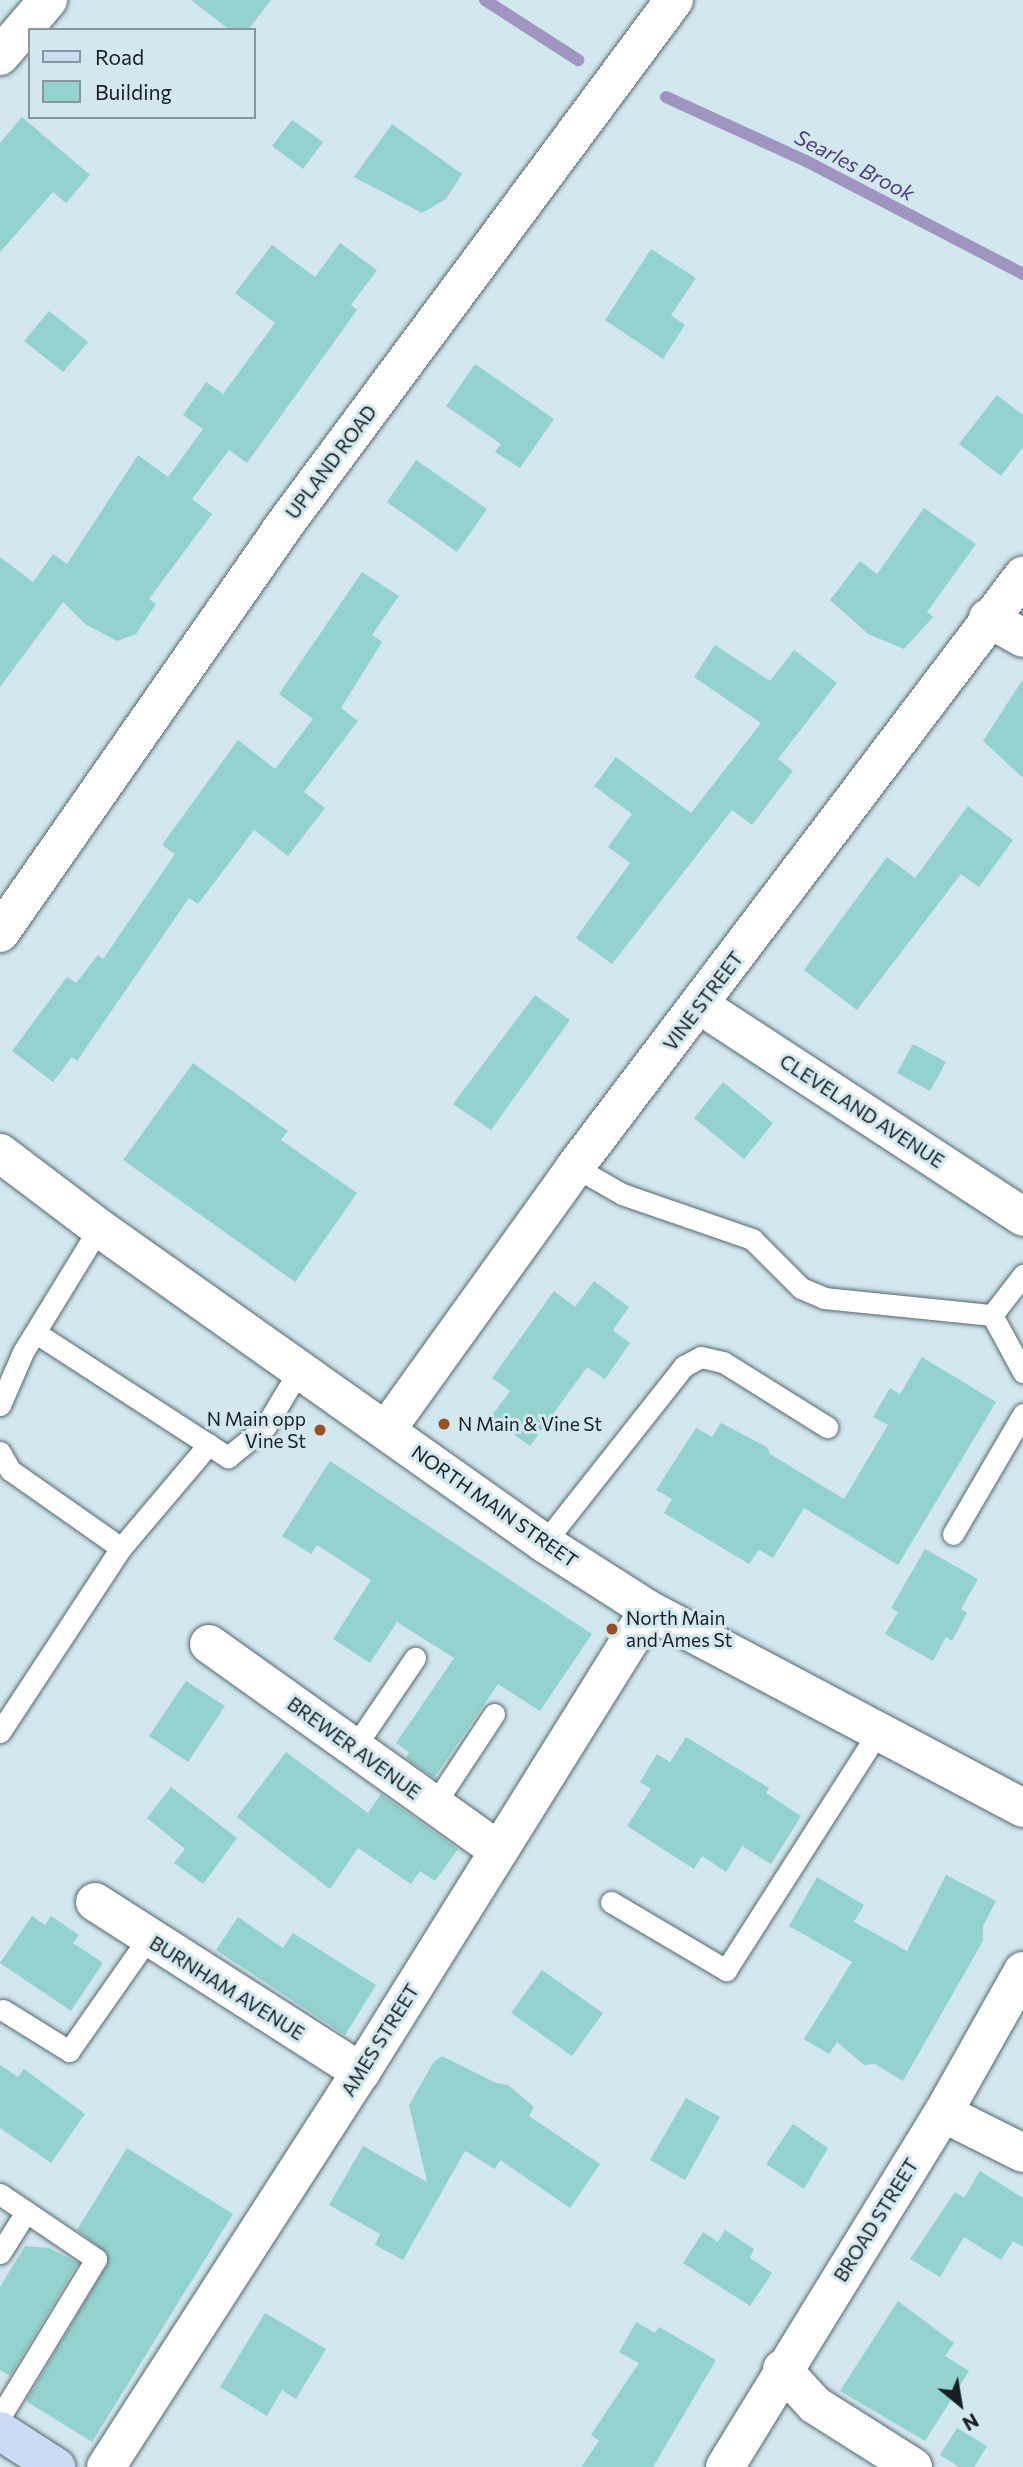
<!DOCTYPE html>
<html>
<head>
<meta charset="utf-8">
<style>
  body { margin:0 }
  #map { position:relative; width:1023px; height:2467px; overflow:hidden; background:#d3e7ef; font-family:Commissioner,sans-serif }
  div>[style] { position:absolute }
  .stream>* { height:12px; margin:-6px; padding:0 6px; transform-origin:6px; border-radius:6px; background:#9f95c0 }
  .building>* { inset:0; background:#94d2cd }
  .roads { filter:drop-shadow(0 0 2px #55666e) drop-shadow(0 0 2px #55666e) }
  .service>* { height:21px; margin:-10.5px; padding:0 10.5px; transform-origin:10.5px; border-radius:10.5px; background:#fff }
  .minor>* { height:38px; margin:-19px; padding:0 19px; transform-origin:19px; border-radius:19px; background:#fff }
  .tertiary>* { height:38px; margin:-19px; padding:0 19px; transform-origin:19px; border-radius:19px; background:#fff }
  .secondary>* { height:38px; margin:-19px; padding:0 19px; transform-origin:19px; border-radius:19px; background:#fff }
  .primary>* { height:38px; margin:-19px; padding:0 19px; transform-origin:19px; border-radius:19px; background:#cbdbf4 }
  .dots>* { width:19px; height:19px; translate:-50% -50%; box-sizing:border-box; border:4px solid #d3e7ef; border-radius:50% }
  span { translate:-50% -50%; white-space:nowrap; text-align:center; line-height:1.15; -webkit-text-stroke:6px #d3e7ef; paint-order:stroke }
  .street-label { font-size:19px; color:#181f22 }
  .poi-label { font-size:19px; color:#181f22 }
  .right { translate:-100% -50%; text-align:right }
  .left { translate:0 -50%; text-align:left }
  .water-label { font-size:21px; color:#4e3f78; font-style:italic }
  .legend { position:absolute; left:28px; top:28px; width:228px; height:91px; box-sizing:border-box; background:#d3e7ef; border:2px solid #88979d; margin:0; padding:9px 12px; list-style:none; font-size:21px; color:#181f22 }
  .legend li { display:flex; align-items:center; gap:14px; height:35px }
  .legend b { width:35px; border:2px solid #88979d }
  .north { position:absolute; left:925px; top:2369px; width:70px; height:70px; -webkit-text-stroke:5px #d3e7ef; paint-order:stroke; rotate:150deg; font-size:19px; font-weight:700; line-height:28px; text-align:center; color:#181f22 }
  .north::after { content:''; display:block; margin:auto; width:24px; height:32px; background:#181f22; clip-path:polygon(50% 0,100% 100%,50% 72%,0 100%) }
</style>
</head>
<body>
<div id="map">
  <div class="stream">
    <i style="left:485px;top:0;width:111px;rotate:32.8deg"></i>
    <i style="left:666px;top:97px;width:154px;rotate:24.6deg"></i>
    <i style="left:806px;top:161px;width:245px;rotate:27.5deg"></i>
  </div>
  <div class="building">
    <i style="clip-path:polygon(191px 0,271px 0,248px 30px,230px 30px)"></i>
    <i style="clip-path:polygon(22px 117px,90px 175px,66px 203px,53px 192px,0 252px,0 143px)"></i>
    <i style="clip-path:polygon(292px 120px,323px 142px,303px 169px,272px 146px)"></i>
    <i style="clip-path:polygon(392px 124px,462px 174px,446px 199px,422px 213px,354px 177px)"></i>
    <i style="clip-path:polygon(340px 243px,377px 270px,351px 305px,357px 310px,247px 463px,229px 450px,192px 499px,212px 514px,149px 599px,156px 604px,136px 634px,117px 641px,85px 624px,63px 602px,0 687px,0 557px,33px 582px,53px 554px,67px 564px,138px 455px,168px 477px,203px 429px,183px 415px,206px 382px,223px 394px,275px 323px,235px 293px,272px 245px,315px 277px)"></i>
    <i style="clip-path:polygon(651px 249px,696px 278px,671px 315px,685px 325px,663px 359px,605px 320px)"></i>
    <i style="clip-path:polygon(49px 311px,88px 342px,63px 372px,24px 341px)"></i>
    <i style="clip-path:polygon(475px 364px,554px 419px,520px 468px,495px 452px,501px 444px,446px 406px)"></i>
    <i style="clip-path:polygon(997px 395px,1023px 415px,1023px 447px,1001px 476px,959px 444px)"></i>
    <i style="clip-path:polygon(416px 460px,487px 509px,457px 552px,387px 502px)"></i>
    <i style="clip-path:polygon(924px 508px,976px 544px,927px 612px,933px 617px,904px 649px,868px 634px,830px 600px,860px 561px,877px 574px)"></i>
    <i style="clip-path:polygon(362px 572px,399px 596px,372px 635px,382px 642px,341px 708px,358px 721px,304px 792px,325px 808px,288px 856px,254px 830px,198px 904px,189px 898px,77px 1061px,72px 1057px,53px 1082px,12px 1051px,67px 977px,76px 983px,98px 955px,103px 959px,175px 854px,162px 845px,238px 740px,275px 769px,313px 719px,279px 694px)"></i>
    <i style="clip-path:polygon(715px 645px,770px 681px,794px 650px,837px 683px,778px 759px,793px 771px,752px 825px,732px 810px,612px 964px,576px 938px,630px 863px,608px 847px,632px 814px,594px 786px,616px 757px,691px 813px,761px 723px,694px 677px)"></i>
    <i style="clip-path:polygon(1023px 679px,1023px 778px,983px 741px)"></i>
    <i style="clip-path:polygon(968px 806px,1013px 840px,979px 887px,961px 874px,857px 1010px,804px 970px,887px 857px,915px 878px)"></i>
    <i style="clip-path:polygon(535px 995px,570px 1020px,491px 1130px,453px 1104px)"></i>
    <i style="clip-path:polygon(913px 1044px,946px 1062px,930px 1091px,897px 1073px)"></i>
    <i style="clip-path:polygon(193px 1063px,288px 1131px,281px 1140px,357px 1193px,295px 1282px,123px 1160px)"></i>
    <i style="clip-path:polygon(723px 1082px,773px 1123px,744px 1159px,694px 1118px)"></i>
    <i style="clip-path:polygon(594px 1281px,629px 1307px,613px 1330px,630px 1343px,605px 1379px,587px 1367px,530px 1446px,490px 1418px,510px 1391px,492px 1378px,554px 1291px,575px 1307px)"></i>
    <i style="clip-path:polygon(922px 1357px,996px 1402px,898px 1565px,804px 1508px,773px 1558px,759px 1550px,749px 1564px,664px 1513px,672px 1499px,656px 1490px,696px 1428px,712px 1437px,721px 1423px,767px 1447px,770px 1454px,844px 1499px,888px 1425px,873px 1417px,890px 1388px,900px 1394px)"></i>
    <i style="clip-path:polygon(330px 1461px,592px 1634px,540px 1711px,498px 1684px,434px 1778px,406px 1758px,409px 1752px,396px 1743px,454px 1658px,397px 1622px,370px 1663px,333px 1639px,371px 1580px,317px 1545px,311px 1554px,282px 1536px)"></i>
    <i style="clip-path:polygon(925px 1549px,978px 1579px,961px 1609px,967px 1613px,952px 1641px,946px 1637px,933px 1661px,885px 1634px,898px 1612px,891px 1608px)"></i>
    <i style="clip-path:polygon(186px 1681px,225px 1706px,188px 1762px,149px 1736px)"></i>
    <i style="clip-path:polygon(686px 1737px,769px 1788px,766px 1793px,801px 1816px,771px 1864px,742px 1846px,726px 1872px,702px 1856px,694px 1869px,627px 1826px,651px 1789px,640px 1782px,657px 1754px,670px 1762px)"></i>
    <i style="clip-path:polygon(286px 1752px,368px 1813px,381px 1794px,458px 1849px,435px 1881px,420px 1871px,411px 1884px,358px 1848px,330px 1889px,237px 1817px)"></i>
    <i style="clip-path:polygon(171px 1787px,237px 1838px,203px 1884px,174px 1863px,185px 1849px,147px 1818px)"></i>
    <i style="clip-path:polygon(946px 1875px,996px 1901px,983px 1926px,983px 1941px,903px 2081px,875px 2064px,864px 2065px,837px 2042px,829px 2054px,804px 2039px,852px 1962px,789px 1926px,817px 1877px,864px 1905px,854px 1922px,907px 1951px)"></i>
    <i style="clip-path:polygon(32px 1916px,45px 1925px,51px 1916px,79px 1935px,73px 1943px,103px 1963px,71px 2011px,0 1963px)"></i>
    <i style="clip-path:polygon(238px 1917px,283px 1948px,293px 1933px,376px 1985px,345px 2035px,216px 1950px)"></i>
    <i style="clip-path:polygon(542px 1970px,603px 2013px,572px 2056px,511px 2013px)"></i>
    <i style="clip-path:polygon(442px 2056px,496px 2083px,508px 2085px,534px 2107px,529px 2116px,600px 2164px,570px 2208px,500px 2160px,495px 2169px,465px 2151px,403px 2260px,375px 2245px,380px 2234px,329px 2205px,363px 2146px,427px 2182px,409px 2105px,433px 2063px)"></i>
    <i style="clip-path:polygon(0 2065px,18px 2077px,24px 2069px,85px 2114px,51px 2163px,0 2128px)"></i>
    <i style="clip-path:polygon(686px 2098px,720px 2117px,685px 2180px,650px 2160px)"></i>
    <i style="clip-path:polygon(793px 2124px,828px 2148px,804px 2189px,766px 2164px)"></i>
    <i style="clip-path:polygon(127px 2148px,233px 2214px,92px 2442px,26px 2401px,107px 2265px,107px 2253px,77px 2230px)"></i>
    <i style="clip-path:polygon(980px 2171px,1023px 2198px,1023px 2247px,1013px 2241px,1001px 2260px,964px 2237px,940px 2277px,910px 2259px,955px 2192px,964px 2198px)"></i>
    <i style="clip-path:polygon(725px 2230px,754px 2249px,750px 2258px,772px 2273px,750px 2306px,683px 2263px,703px 2232px,718px 2242px)"></i>
    <i style="clip-path:polygon(25px 2246px,49px 2248px,78px 2263px,10px 2376px,0 2370px,0 2287px)"></i>
    <i style="clip-path:polygon(898px 2301px,954px 2343px,945px 2356px,969px 2371px,925px 2441px,840px 2391px)"></i>
    <i style="clip-path:polygon(265px 2313px,326px 2349px,296px 2399px,282px 2390px,267px 2416px,220px 2387px)"></i>
    <i style="clip-path:polygon(636px 2322px,655px 2333px,659px 2327px,716px 2360px,653px 2467px,581px 2467px,599px 2441px,591px 2435px,639px 2363px,619px 2352px)"></i>
    <i style="clip-path:polygon(957px 2428px,987px 2446px,974px 2467px,959px 2467px,940px 2455px)"></i>
  </div>
  <div class="roads">
    <div class="service">
      <i style="left:575px;top:1167px;width:54px;rotate:29.9deg"></i>
      <i style="left:622px;top:1194px;width:138px;rotate:19.1deg"></i>
      <i style="left:752px;top:1239px;width:69px;rotate:45deg"></i>
      <i style="left:801px;top:1288px;width:25px;rotate:23deg"></i>
      <i style="left:824px;top:1298px;width:169px;rotate:5.8deg"></i>
      <i style="left:992px;top:1315px;width:51px;rotate:-52.2deg"></i>
      <i style="left:992px;top:1315px;width:65px;rotate:61.5deg"></i>
      <i style="left:36px;top:1333px;width:229px;rotate:32.9deg"></i>
      <i style="left:228px;top:1457px;width:48px;rotate:-39deg"></i>
      <i style="left:265px;top:1427px;width:68px;rotate:-58.9deg"></i>
      <i style="left:0;top:1405px;width:58px;rotate:-66.5deg"></i>
      <i style="left:23px;top:1352px;width:145px;rotate:-58.5deg"></i>
      <i style="left:0;top:1452px;width:21px;rotate:61deg"></i>
      <i style="left:10px;top:1470px;width:136px;rotate:35.1deg"></i>
      <i style="left:953px;top:1534px;width:139px;rotate:-59.7deg"></i>
      <i style="left:544px;top:1543px;width:226px;rotate:-51.7deg"></i>
      <i style="left:684px;top:1366px;width:19px;rotate:-28deg"></i>
      <i style="left:701px;top:1357px;width:23px;rotate:13deg"></i>
      <i style="left:723px;top:1362px;width:123px;rotate:32deg"></i>
      <i style="left:0;top:1732px;width:220px;rotate:-56.7deg"></i>
      <i style="left:121px;top:1548px;width:136px;rotate:-49.8deg"></i>
      <i style="left:354px;top:1748px;width:109px;rotate:-55.9deg"></i>
      <i style="left:434px;top:1805px;width:109px;rotate:-56.6deg"></i>
      <i style="left:611px;top:1902px;width:134px;rotate:30.6deg"></i>
      <i style="left:726px;top:1970px;width:284px;rotate:-57.4deg"></i>
      <i style="left:3px;top:2010px;width:78px;rotate:31.8deg"></i>
      <i style="left:69px;top:2051px;width:138px;rotate:-55deg"></i>
      <i style="left:0;top:2194px;width:116px;rotate:34.1deg"></i>
      <i style="left:96px;top:2259px;width:185px;rotate:121.3deg"></i>
      <i style="left:0;top:2253px;width:49px;rotate:-57.6deg"></i>
    </div>
    <div class="minor">
      <i style="left:0;top:56px;width:74px;rotate:-49.4deg"></i>
      <i style="left:988px;top:618px;width:40px;rotate:29.7deg"></i>
      <i style="left:0;top:933px;width:490px;rotate:-55.1deg"></i>
      <i style="left:280px;top:531px;width:661px;rotate:-53.42deg"></i>
      <i style="left:701px;top:1006px;width:385px;rotate:33.2deg"></i>
      <i style="left:387px;top:1429px;width:322px;rotate:-54.3deg"></i>
      <i style="left:575px;top:1167px;width:742px;rotate:-52.84deg"></i>
      <i style="left:209px;top:1644px;width:356px;rotate:35.5deg"></i>
      <i style="left:95px;top:1902px;width:316px;rotate:32.6deg"></i>
      <i style="left:943px;top:2113px;width:89px;rotate:26.6deg"></i>
      <i style="left:782px;top:2369px;width:49px;rotate:47.5deg"></i>
      <i style="left:815px;top:2405px;width:116px;rotate:32.3deg"></i>
      <i style="left:725px;top:2467px;width:416px;rotate:-58.4deg"></i>
      <i style="left:943px;top:2113px;width:163px;rotate:-60.6deg"></i>
    </div>
    <div class="tertiary">
      <i style="left:106px;top:2467px;width:470px;rotate:-57.2deg"></i>
      <i style="left:361px;top:2072px;width:544px;rotate:-58.06deg"></i>
    </div>
    <div class="secondary">
      <i style="left:0;top:1153px;width:124px;rotate:37.1deg"></i>
      <i style="left:99px;top:1228px;width:545px;rotate:35.29deg"></i>
      <i style="left:544px;top:1543px;width:125px;rotate:32.5deg"></i>
      <i style="left:649px;top:1610px;width:423px;rotate:27.9deg"></i>
    </div>
    <div class="primary">
      <i style="left:0;top:2431px;width:67px;rotate:32.7deg"></i>
    </div>
  </div>
  <div class="dots">
    <i style="left:444px;top:1424px;background:#965126"></i>
    <i style="left:320px;top:1430px;background:#965126"></i>
    <i style="left:612px;top:1629px;background:#965126"></i>
  </div>
  <div class="street-label">
    <span style="left:331px;top:462px;rotate:-53deg">UPLAND ROAD</span>
    <span style="left:703px;top:1001px;rotate:-53deg">VINE STREET</span>
    <span style="left:862px;top:1111px;rotate:33deg">CLEVELAND AVENUE</span>
    <span style="left:495px;top:1506px;rotate:35deg">NORTH MAIN STREET</span>
    <span style="left:354px;top:1748px;rotate:36deg">BREWER AVENUE</span>
    <span style="left:227px;top:1988px;rotate:32deg">BURNHAM AVENUE</span>
    <span style="left:380px;top:2040px;rotate:-58deg">AMES STREET</span>
    <span style="left:876px;top:2220px;rotate:-58deg">BROAD STREET</span>
  </div>
  <div class="poi-label">
    <span class="right" style="left:306px;top:1430px">N Main opp<br>Vine St</span>
    <span class="left" style="left:458px;top:1424px">N Main &amp; Vine St</span>
    <span class="left" style="left:626px;top:1629px">North Main<br>and Ames St</span>
  </div>
  <div class="water-label">
    <span style="left:855px;top:165px;rotate:27deg">Searles Brook</span>
  </div>
  <ul class="legend">
  <li><b style="height:9px;background:#cbdbf4"></b>Road</li>
  <li><b style="height:19px;background:#94d2cd"></b>Building</li>
  </ul>
  <div class="north">N</div>
</div>
</body>
</html>
